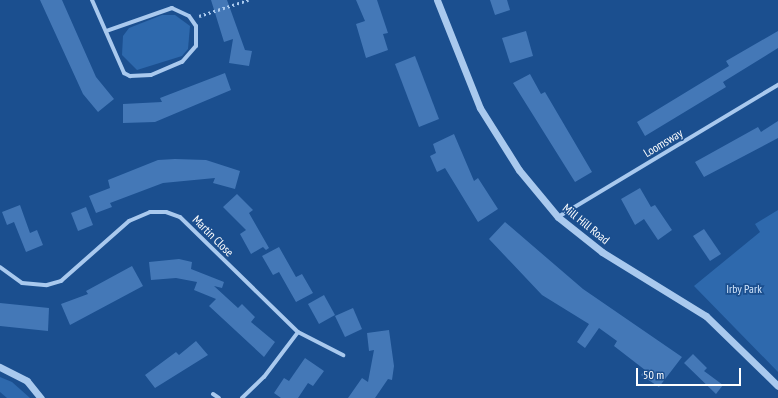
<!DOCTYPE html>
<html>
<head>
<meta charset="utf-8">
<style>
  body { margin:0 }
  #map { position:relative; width:778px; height:398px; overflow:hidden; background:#1b4f8f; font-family:"PT Sans Narrow",sans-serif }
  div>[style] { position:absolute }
  .green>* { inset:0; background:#2e69ad }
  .building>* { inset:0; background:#4478b7 }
  .path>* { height:2.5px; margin-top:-1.25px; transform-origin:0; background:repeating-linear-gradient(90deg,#a9c9ee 0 2px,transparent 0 5px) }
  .minor>* { height:4px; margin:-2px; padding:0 2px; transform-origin:2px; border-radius:2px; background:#a9c9ee }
  .tertiary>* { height:7px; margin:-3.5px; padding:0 3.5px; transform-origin:3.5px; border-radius:3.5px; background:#a9c9ee }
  span { translate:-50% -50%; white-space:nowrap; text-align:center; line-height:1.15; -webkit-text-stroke:3.5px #1b4f8f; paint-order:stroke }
  .street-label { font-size:12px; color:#fff }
  .park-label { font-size:12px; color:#cfe3fa }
  .scale { position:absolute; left:636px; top:368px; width:105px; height:18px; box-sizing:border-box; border:2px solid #fff; border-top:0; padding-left:5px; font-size:12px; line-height:14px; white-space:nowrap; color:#fff; -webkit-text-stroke:3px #1b4f8f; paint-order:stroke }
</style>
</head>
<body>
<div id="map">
  <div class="green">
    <i style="clip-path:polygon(162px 15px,175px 15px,190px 26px,188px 49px,182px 56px,137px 70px,122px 55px,123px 36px,129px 28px)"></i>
    <i style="clip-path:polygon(778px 210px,778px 372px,694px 286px,760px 232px,755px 224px)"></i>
    <i style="clip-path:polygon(0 377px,12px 382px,30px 398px,7px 398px,0 392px)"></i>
  </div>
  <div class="building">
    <i style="clip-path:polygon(40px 0,62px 0,96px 77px,114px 99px,98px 112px,83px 94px)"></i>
    <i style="clip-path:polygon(211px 0,227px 0,245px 50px,252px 51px,249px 66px,229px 63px,233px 39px,224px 42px)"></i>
    <i style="clip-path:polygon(356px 0,377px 0,388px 33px,383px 34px,388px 50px,366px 58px,356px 24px,365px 21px)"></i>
    <i style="clip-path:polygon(490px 0,507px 0,510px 10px,495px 15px)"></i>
    <i style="clip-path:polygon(526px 31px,533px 56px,510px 63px,502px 38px)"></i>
    <i style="clip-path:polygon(778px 31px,778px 48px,723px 82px,726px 87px,645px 136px,637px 122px,729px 66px,726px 61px)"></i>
    <i style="clip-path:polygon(415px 56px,439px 119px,419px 127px,395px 64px)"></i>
    <i style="clip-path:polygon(225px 73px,231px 90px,155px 122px,123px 123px,123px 104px,162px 102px,160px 98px)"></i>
    <i style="clip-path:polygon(530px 74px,541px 94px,545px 92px,592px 172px,575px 182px,513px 83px)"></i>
    <i style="clip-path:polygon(778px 121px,778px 138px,704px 177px,695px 162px,758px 127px,761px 132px)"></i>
    <i style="clip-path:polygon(454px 134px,474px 181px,478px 178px,498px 209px,478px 222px,445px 168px,437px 172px,430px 156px,436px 153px,433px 144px)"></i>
    <i style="clip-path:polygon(175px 159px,206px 160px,240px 171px,235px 189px,213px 183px,215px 178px,163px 183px,110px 203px,112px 207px,96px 213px,89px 196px,110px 188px,108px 180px,158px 160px)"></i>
    <i style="clip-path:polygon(640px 188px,651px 207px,655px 205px,672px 230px,658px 240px,644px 219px,635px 225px,621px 199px)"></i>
    <i style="clip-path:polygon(237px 194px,253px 210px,249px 213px,269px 248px,266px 250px,263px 247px,251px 254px,240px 234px,246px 230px,223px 207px)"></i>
    <i style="clip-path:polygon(20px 205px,30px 233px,37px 230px,43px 245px,26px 252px,14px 222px,7px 225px,2px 212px)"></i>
    <i style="clip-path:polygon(86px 207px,93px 225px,78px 231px,71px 213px)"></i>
    <i style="clip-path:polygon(505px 222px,583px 289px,682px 357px,659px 387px,641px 375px,645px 370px,614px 346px,617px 341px,599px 328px,585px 348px,577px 342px,589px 324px,542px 295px,489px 239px)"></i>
    <i style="clip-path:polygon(704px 229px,721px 254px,710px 261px,693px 236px)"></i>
    <i style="clip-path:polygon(279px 247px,296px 277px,302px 274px,313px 293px,296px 302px,279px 272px,273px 275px,262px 256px)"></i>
    <i style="clip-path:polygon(179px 259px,192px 262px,191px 269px,224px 282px,222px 288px,214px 286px,238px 308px,242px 304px,255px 317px,251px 322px,275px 342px,264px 357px,209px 306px,216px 299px,194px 290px,197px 282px,176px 278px,151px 280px,149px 262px)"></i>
    <i style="clip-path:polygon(132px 266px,143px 286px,70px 325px,61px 304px,88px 294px,86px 291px)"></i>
    <i style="clip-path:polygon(324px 295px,335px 315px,319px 324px,308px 304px)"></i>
    <i style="clip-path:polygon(0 303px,49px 308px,48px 331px,0 326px)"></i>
    <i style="clip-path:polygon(353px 308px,362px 329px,345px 337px,335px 316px)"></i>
    <i style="clip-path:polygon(389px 330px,394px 366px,392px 380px,388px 379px,375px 398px,348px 398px,362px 378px,368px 382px,374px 350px,369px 351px,367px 333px)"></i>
    <i style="clip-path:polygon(196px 341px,208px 355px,155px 388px,145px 375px,176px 352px,179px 355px)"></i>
    <i style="clip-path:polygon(693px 354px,707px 368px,704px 371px,723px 385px,716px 394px,684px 363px)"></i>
    <i style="clip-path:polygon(305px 358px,324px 371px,313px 386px,308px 383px,298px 398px,281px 398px,274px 393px,284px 378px,289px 381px)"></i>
  </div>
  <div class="path">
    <i style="left:199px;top:16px;width:52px;rotate:-18.1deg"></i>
  </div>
  <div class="minor">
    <i style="left:92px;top:0;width:80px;rotate:66.3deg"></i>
    <i style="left:124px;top:73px;width:7px;rotate:27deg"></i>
    <i style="left:130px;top:76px;width:21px;rotate:-3deg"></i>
    <i style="left:151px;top:75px;width:34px;rotate:-23deg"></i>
    <i style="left:182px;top:62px;width:21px;rotate:-49deg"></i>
    <i style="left:196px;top:46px;width:20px;rotate:-90deg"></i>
    <i style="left:196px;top:26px;width:12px;rotate:-125deg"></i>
    <i style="left:189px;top:16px;width:19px;rotate:-155deg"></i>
    <i style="left:172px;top:8px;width:70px;rotate:160.8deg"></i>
    <i style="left:558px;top:217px;width:257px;rotate:-31deg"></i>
    <i style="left:0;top:267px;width:27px;rotate:36deg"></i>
    <i style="left:22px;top:283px;width:25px;rotate:5deg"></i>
    <i style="left:47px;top:285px;width:15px;rotate:-16deg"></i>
    <i style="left:61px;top:281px;width:91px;rotate:-41.4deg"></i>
    <i style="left:129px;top:221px;width:23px;rotate:-23deg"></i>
    <i style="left:150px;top:212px;width:16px"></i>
    <i style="left:166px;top:212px;width:15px;rotate:20deg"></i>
    <i style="left:180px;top:217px;width:165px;rotate:44.3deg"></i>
    <i style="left:298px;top:332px;width:51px;rotate:27.1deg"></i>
    <i style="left:213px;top:394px;width:7px;rotate:34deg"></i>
    <i style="left:242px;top:398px;width:30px;rotate:-44deg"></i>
    <i style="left:264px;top:377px;width:56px;rotate:-52.9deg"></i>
  </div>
  <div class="tertiary">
    <i style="left:437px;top:0;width:116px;rotate:68.3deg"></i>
    <i style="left:480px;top:108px;width:73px;rotate:57.8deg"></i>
    <i style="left:519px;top:170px;width:61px;rotate:50.3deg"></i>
    <i style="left:558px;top:217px;width:56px;rotate:38.5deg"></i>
    <i style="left:602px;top:252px;width:122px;rotate:31.6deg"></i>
    <i style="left:706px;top:316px;width:100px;rotate:44.2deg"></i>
    <i style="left:0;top:367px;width:30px;rotate:27deg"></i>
    <i style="left:27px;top:381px;width:22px;rotate:51deg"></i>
  </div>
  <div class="street-label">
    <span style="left:663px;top:143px;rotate:-31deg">Loomsway</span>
    <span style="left:586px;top:224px;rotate:39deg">Mill Hill Road</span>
    <span style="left:213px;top:236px;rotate:45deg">Martin Close</span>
  </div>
  <div class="park-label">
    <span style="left:744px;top:289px">Irby Park</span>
  </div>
  <div class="scale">50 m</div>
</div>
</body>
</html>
